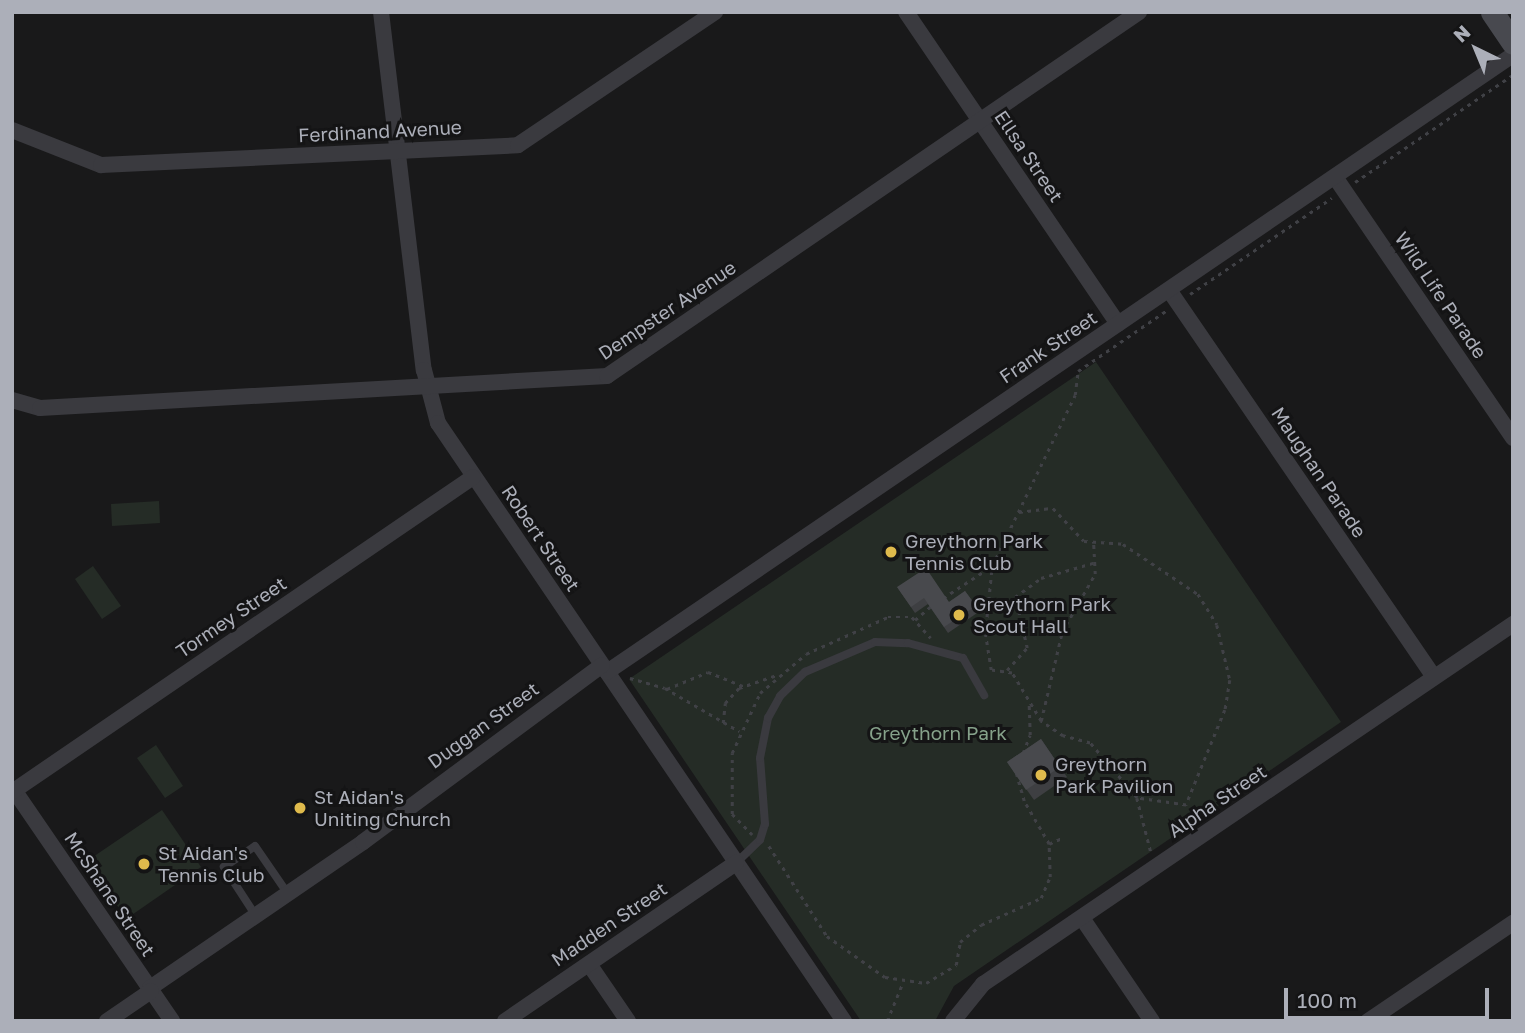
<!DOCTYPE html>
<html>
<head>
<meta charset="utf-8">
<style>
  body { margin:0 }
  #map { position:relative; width:1525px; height:1033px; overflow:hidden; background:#19191a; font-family:"Golos Text",sans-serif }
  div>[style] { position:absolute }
  .green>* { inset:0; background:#252c26 }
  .path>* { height:2.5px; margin-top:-1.25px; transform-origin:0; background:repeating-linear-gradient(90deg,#404146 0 3.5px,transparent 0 8.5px) }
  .service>* { height:8px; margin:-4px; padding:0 4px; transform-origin:4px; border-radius:4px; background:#3a3a3f }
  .minor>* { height:16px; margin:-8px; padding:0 8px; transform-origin:8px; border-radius:8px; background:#3a3a3f }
  .secondary>* { height:23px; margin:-11.5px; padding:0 11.5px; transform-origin:11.5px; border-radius:11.5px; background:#48494f }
  .wall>* { inset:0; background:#3e3f42 }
  .building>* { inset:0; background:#48494d }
  .dots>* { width:19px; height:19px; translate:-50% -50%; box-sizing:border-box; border:4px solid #141415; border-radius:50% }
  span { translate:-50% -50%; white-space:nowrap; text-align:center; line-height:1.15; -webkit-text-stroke:6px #141415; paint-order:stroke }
  .street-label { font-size:19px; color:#acafb9 }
  .poi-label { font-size:19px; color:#acafb9 }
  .left { translate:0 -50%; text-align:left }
  .park-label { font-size:19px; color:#85a18a }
  .frame { position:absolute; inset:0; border:14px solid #acafb9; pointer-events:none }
  .north { position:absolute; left:1441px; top:14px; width:70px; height:70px; -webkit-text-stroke:5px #141415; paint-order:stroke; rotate:317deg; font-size:19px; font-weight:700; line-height:28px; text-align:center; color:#acafb9 }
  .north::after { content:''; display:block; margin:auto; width:24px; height:32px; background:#acafb9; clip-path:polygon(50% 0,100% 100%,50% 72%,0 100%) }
  .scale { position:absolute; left:1284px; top:988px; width:205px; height:32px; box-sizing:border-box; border:4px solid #acafb9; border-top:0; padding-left:9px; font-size:21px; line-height:24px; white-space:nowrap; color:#acafb9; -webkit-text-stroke:5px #141415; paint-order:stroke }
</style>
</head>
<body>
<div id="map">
  <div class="green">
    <i style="clip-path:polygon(1096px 362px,1341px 722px,954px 986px,935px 1021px,861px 1021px,629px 679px)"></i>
    <i style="clip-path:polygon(159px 501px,160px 523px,112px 526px,111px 504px)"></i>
    <i style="clip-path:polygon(93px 566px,121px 606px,102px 619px,75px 579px)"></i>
    <i style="clip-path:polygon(156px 745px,183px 786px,165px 798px,137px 758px)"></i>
    <i style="clip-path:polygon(162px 810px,201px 867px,126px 919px,87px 861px)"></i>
  </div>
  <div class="path">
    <i style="left:1355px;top:182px;width:189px;rotate:-34.2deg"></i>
    <i style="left:1190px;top:294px;width:171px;rotate:-34.1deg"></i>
    <i style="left:1019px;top:512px;width:34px;rotate:-7deg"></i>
    <i style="left:1053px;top:508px;width:45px;rotate:46.8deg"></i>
    <i style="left:1084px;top:541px;width:39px;rotate:4deg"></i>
    <i style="left:1123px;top:544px;width:90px;rotate:33.7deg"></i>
    <i style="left:1198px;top:594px;width:36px;rotate:58deg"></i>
    <i style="left:1217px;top:625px;width:57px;rotate:76.7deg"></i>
    <i style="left:1230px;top:680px;width:30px;rotate:99deg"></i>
    <i style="left:1225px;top:710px;width:103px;rotate:112.3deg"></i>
    <i style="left:1186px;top:805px;width:49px;rotate:-171.9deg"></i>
    <i style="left:1137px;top:798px;width:72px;rotate:-130.5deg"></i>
    <i style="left:1090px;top:743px;width:28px;rotate:-165deg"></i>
    <i style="left:1063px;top:736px;width:27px;rotate:-146deg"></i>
    <i style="left:1041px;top:721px;width:56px;rotate:-121.1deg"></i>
    <i style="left:1012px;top:673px;width:21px;rotate:-172deg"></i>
    <i style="left:991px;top:670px;width:36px;rotate:-99deg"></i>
    <i style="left:985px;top:634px;width:68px;rotate:-84.1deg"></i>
    <i style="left:992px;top:566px;width:190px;rotate:-64.1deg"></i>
    <i style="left:1075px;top:395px;width:24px;rotate:-83deg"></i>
    <i style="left:1078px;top:371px;width:108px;rotate:-34.4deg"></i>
    <i style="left:943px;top:598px;width:59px;rotate:-33.1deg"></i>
    <i style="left:915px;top:620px;width:21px;rotate:-41deg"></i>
    <i style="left:1007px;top:670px;width:30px;rotate:-48deg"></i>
    <i style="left:1027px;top:648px;width:52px;rotate:-103.2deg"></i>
    <i style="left:1015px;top:597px;width:32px;rotate:-36deg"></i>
    <i style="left:1041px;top:578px;width:57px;rotate:-16.2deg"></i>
    <i style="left:630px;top:678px;width:36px;rotate:16deg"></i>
    <i style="left:665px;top:688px;width:86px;rotate:30.2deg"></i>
    <i style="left:667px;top:689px;width:44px;rotate:-22.5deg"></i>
    <i style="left:708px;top:672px;width:38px;rotate:22deg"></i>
    <i style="left:1041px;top:721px;width:91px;rotate:-76.7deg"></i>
    <i style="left:1062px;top:632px;width:67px;rotate:-60.4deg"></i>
    <i style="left:1095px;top:574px;width:34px;rotate:-93deg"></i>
    <i style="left:723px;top:723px;width:20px;rotate:-84deg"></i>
    <i style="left:725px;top:703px;width:21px;rotate:-47deg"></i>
    <i style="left:739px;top:688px;width:40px;rotate:-18.9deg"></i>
    <i style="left:1023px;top:753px;width:19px;rotate:-69deg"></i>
    <i style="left:1030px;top:735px;width:30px;rotate:-92deg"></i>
    <i style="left:1137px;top:798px;width:56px;rotate:75.5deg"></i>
    <i style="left:752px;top:835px;width:29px;rotate:-134deg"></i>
    <i style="left:732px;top:814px;width:61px;rotate:-90deg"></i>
    <i style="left:732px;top:753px;width:66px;rotate:-65deg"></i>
    <i style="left:760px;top:693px;width:60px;rotate:-40.3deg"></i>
    <i style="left:806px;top:654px;width:90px;rotate:-24.3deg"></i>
    <i style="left:888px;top:617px;width:24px"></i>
    <i style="left:912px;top:617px;width:28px;rotate:48deg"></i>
    <i style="left:1049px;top:844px;width:14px;rotate:-25deg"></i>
    <i style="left:769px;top:846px;width:107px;rotate:57.2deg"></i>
    <i style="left:827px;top:936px;width:71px;rotate:35.3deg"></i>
    <i style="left:885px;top:977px;width:41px;rotate:8.3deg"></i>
    <i style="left:926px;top:983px;width:35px;rotate:-31deg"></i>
    <i style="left:956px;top:965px;width:23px;rotate:-80deg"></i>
    <i style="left:960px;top:942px;width:27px;rotate:-39deg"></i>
    <i style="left:981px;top:925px;width:66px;rotate:-24.2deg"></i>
    <i style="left:1041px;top:898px;width:23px;rotate:-67deg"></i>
    <i style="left:1050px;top:877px;width:33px;rotate:-92deg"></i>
    <i style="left:1049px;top:844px;width:50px;rotate:-120.2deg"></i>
    <i style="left:1024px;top:801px;width:33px;rotate:-106deg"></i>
    <i style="left:887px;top:1021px;width:42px;rotate:-67.7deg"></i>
  </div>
  <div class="service">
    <i style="left:736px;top:863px;width:33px;rotate:-44deg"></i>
    <i style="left:760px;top:840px;width:17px;rotate:-73deg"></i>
    <i style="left:765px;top:824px;width:66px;rotate:-94.3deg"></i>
    <i style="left:760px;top:758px;width:41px;rotate:-78.7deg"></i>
    <i style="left:768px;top:718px;width:25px;rotate:-61deg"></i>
    <i style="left:780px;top:696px;width:35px;rotate:-44deg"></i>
    <i style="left:805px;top:672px;width:76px;rotate:-23.2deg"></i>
    <i style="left:875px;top:642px;width:33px;rotate:2deg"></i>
    <i style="left:908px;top:643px;width:57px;rotate:15.3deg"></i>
    <i style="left:963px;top:658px;width:43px;rotate:60.4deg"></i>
    <i style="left:256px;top:916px;width:59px;rotate:-123.1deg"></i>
    <i style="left:224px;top:867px;width:37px;rotate:-34deg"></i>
    <i style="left:255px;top:846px;width:58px;rotate:55.5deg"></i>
  </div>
  <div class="minor">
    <i style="left:381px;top:12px;width:361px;rotate:83.2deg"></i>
    <i style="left:424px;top:370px;width:55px;rotate:75.2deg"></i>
    <i style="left:438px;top:423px;width:723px;rotate:55.83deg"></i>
    <i style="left:906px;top:12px;width:377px;rotate:55.8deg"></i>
    <i style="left:12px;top:130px;width:96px;rotate:21.5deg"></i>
    <i style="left:101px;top:165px;width:417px;rotate:-2.7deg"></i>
    <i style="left:518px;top:145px;width:238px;rotate:-34deg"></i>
    <i style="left:1335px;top:177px;width:316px;rotate:55.7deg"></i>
    <i style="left:1169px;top:290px;width:469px;rotate:55.6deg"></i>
    <i style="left:12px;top:400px;width:29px;rotate:16deg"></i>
    <i style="left:40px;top:408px;width:568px;rotate:-3.23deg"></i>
    <i style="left:607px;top:376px;width:645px;rotate:-34.38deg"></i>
    <i style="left:607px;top:672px;width:1096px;rotate:-34.26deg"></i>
    <i style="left:14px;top:790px;width:280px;rotate:55.6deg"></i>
    <i style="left:12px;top:792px;width:558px;rotate:-34.34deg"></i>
    <i style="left:1082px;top:918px;width:125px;rotate:55.8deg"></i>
    <i style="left:589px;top:964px;width:69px;rotate:55.6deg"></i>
    <i style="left:150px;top:988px;width:258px;rotate:-34.4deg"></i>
    <i style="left:363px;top:842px;width:297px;rotate:-36.5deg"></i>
    <i style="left:107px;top:1021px;width:53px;rotate:-34.3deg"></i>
    <i style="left:505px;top:1021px;width:280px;rotate:-34.4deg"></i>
    <i style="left:953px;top:1021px;width:48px;rotate:-51deg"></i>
    <i style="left:983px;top:984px;width:641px;rotate:-34.19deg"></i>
    <i style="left:1368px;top:1021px;width:175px;rotate:-34.1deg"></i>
  </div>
  <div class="secondary">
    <i style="left:1492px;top:12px;width:37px;rotate:56deg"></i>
  </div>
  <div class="wall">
    <i style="clip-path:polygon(897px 587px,949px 602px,965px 591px,980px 611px,948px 633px,928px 604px,915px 613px)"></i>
    <i style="clip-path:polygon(1041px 739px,1067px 777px,1034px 800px,1007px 762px)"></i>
  </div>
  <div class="building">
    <i style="clip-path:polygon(926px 568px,949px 602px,965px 591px,976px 606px,944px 627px,924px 598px,911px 607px,897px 587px)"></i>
    <i style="clip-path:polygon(1041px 739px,1060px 767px,1026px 790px,1007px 762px)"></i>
  </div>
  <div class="dots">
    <i style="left:891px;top:552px;background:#dfba4c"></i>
    <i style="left:959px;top:615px;background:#dfba4c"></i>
    <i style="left:1041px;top:775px;background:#dfba4c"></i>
    <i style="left:300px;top:808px;background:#dfba4c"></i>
    <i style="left:144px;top:864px;background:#dfba4c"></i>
  </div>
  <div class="street-label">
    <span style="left:380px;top:131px;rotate:-3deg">Ferdinand Avenue</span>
    <span style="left:1029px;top:156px;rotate:56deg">Ellsa Street</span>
    <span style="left:1441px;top:295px;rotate:56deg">Wild Life Parade</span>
    <span style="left:667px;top:310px;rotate:-34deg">Dempster Avenue</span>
    <span style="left:1048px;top:347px;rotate:-34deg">Frank Street</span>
    <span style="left:1319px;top:472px;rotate:56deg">Maughan Parade</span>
    <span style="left:541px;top:538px;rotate:56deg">Robert Street</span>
    <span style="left:231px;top:617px;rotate:-34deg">Tormey Street</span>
    <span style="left:483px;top:725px;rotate:-36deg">Duggan Street</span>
    <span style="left:1217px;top:801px;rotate:-34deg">Alpha Street</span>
    <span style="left:110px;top:894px;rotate:56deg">McShane Street</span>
    <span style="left:609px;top:924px;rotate:-34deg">Madden Street</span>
  </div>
  <div class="poi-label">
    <span class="left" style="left:905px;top:552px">Greythorn Park<br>Tennis Club</span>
    <span class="left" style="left:973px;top:615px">Greythorn Park<br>Scout Hall</span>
    <span class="left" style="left:1055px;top:775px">Greythorn<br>Park Pavilion</span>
    <span class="left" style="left:314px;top:808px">St Aidan's<br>Uniting Church</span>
    <span class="left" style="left:158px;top:864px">St Aidan's<br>Tennis Club</span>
  </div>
  <div class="park-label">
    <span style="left:938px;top:733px">Greythorn Park</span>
  </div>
  <div class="frame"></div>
  <div class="north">N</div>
  <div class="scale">100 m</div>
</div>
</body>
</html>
